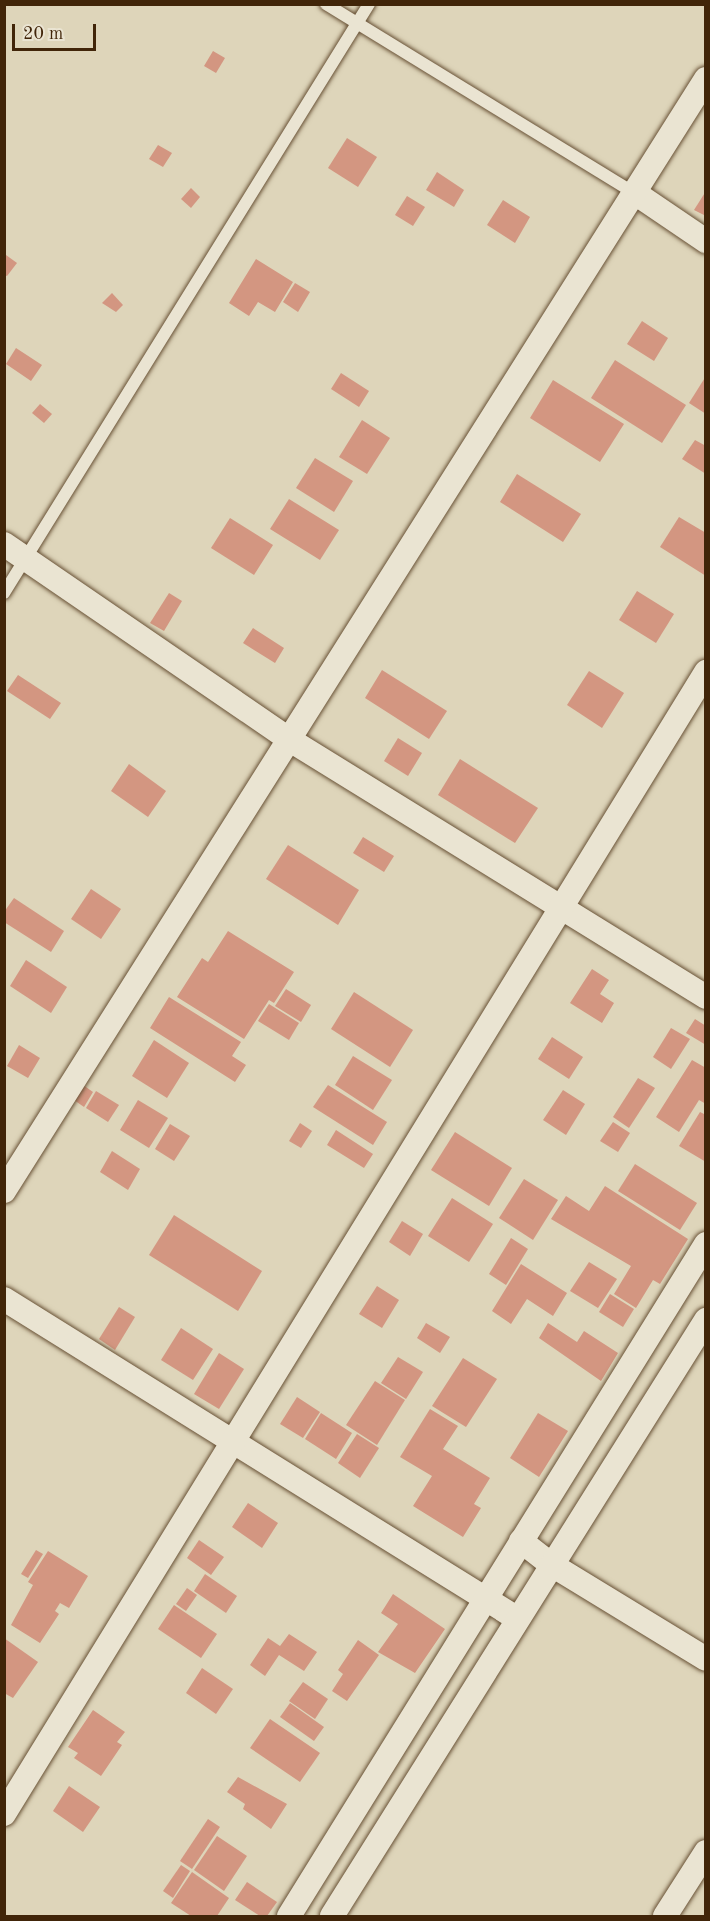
<!DOCTYPE html>
<html>
<head>
<meta charset="utf-8">
<style>
  body { margin:0 }
  #map { position:relative; width:710px; height:1921px; overflow:hidden; background:#ded5ba; font-family:"Old Standard TT",serif }
  div>[style] { position:absolute }
  .building>* { inset:0; background:#d39681 }
  .roads { filter:drop-shadow(0 0 2px #685135) drop-shadow(0 0 2px #685135) }
  .lane>* { height:12px; margin:-6px; padding:0 6px; transform-origin:6px; border-radius:6px; background:#eae4d2 }
  .street>* { height:24px; margin:-12px; padding:0 12px; transform-origin:12px; border-radius:12px; background:#eae4d2 }
  span { translate:-50% -50%; white-space:nowrap; text-align:center; line-height:1.15; -webkit-text-stroke:4.5px #eae4d2; paint-order:stroke }
  .frame { position:absolute; inset:0; border:6px solid #412509; pointer-events:none }
  .scale { position:absolute; left:12px; top:24px; width:84px; height:27px; box-sizing:border-box; border:3px solid #412509; border-top:0; padding-left:8px; font-size:18px; line-height:21px; white-space:nowrap; color:#412509; -webkit-text-stroke:4px #eae4d2; paint-order:stroke }
</style>
</head>
<body>
<div id="map">
  <div class="building">
    <i style="clip-path:polygon(213px 51px,225px 58px,216px 73px,204px 66px)"></i>
    <i style="clip-path:polygon(347px 138px,377px 157px,358px 187px,328px 168px)"></i>
    <i style="clip-path:polygon(158px 145px,172px 153px,163px 167px,149px 159px)"></i>
    <i style="clip-path:polygon(437px 172px,464px 190px,454px 207px,426px 190px)"></i>
    <i style="clip-path:polygon(191px 188px,200px 197px,191px 208px,181px 199px)"></i>
    <i style="clip-path:polygon(706px 191px,706px 216px,694px 210px)"></i>
    <i style="clip-path:polygon(407px 196px,425px 207px,413px 226px,395px 215px)"></i>
    <i style="clip-path:polygon(503px 200px,530px 217px,515px 243px,487px 225px)"></i>
    <i style="clip-path:polygon(6px 255px,17px 263px,7px 276px,4px 275px)"></i>
    <i style="clip-path:polygon(256px 259px,293px 282px,275px 312px,258px 302px,249px 316px,229px 303px)"></i>
    <i style="clip-path:polygon(295px 283px,310px 292px,298px 312px,283px 302px)"></i>
    <i style="clip-path:polygon(112px 293px,123px 305px,116px 312px,102px 303px)"></i>
    <i style="clip-path:polygon(642px 321px,668px 338px,654px 361px,627px 344px)"></i>
    <i style="clip-path:polygon(16px 348px,42px 365px,31px 381px,6px 364px)"></i>
    <i style="clip-path:polygon(615px 360px,686px 405px,662px 443px,591px 398px)"></i>
    <i style="clip-path:polygon(341px 373px,369px 391px,359px 407px,331px 389px)"></i>
    <i style="clip-path:polygon(706px 376px,706px 414px,689px 403px)"></i>
    <i style="clip-path:polygon(553px 380px,624px 424px,600px 462px,530px 418px)"></i>
    <i style="clip-path:polygon(40px 404px,52px 414px,44px 423px,32px 413px)"></i>
    <i style="clip-path:polygon(362px 420px,390px 438px,367px 474px,339px 457px)"></i>
    <i style="clip-path:polygon(695px 440px,706px 446px,706px 474px,682px 459px)"></i>
    <i style="clip-path:polygon(315px 458px,353px 481px,334px 512px,296px 488px)"></i>
    <i style="clip-path:polygon(517px 474px,581px 514px,563px 542px,500px 502px)"></i>
    <i style="clip-path:polygon(289px 499px,339px 530px,320px 560px,270px 529px)"></i>
    <i style="clip-path:polygon(679px 517px,706px 533px,706px 576px,660px 547px)"></i>
    <i style="clip-path:polygon(230px 518px,273px 545px,254px 575px,211px 548px)"></i>
    <i style="clip-path:polygon(637px 591px,674px 614px,656px 643px,619px 620px)"></i>
    <i style="clip-path:polygon(169px 593px,182px 601px,164px 631px,150px 623px)"></i>
    <i style="clip-path:polygon(253px 628px,284px 648px,275px 663px,243px 643px)"></i>
    <i style="clip-path:polygon(382px 670px,447px 711px,429px 739px,365px 698px)"></i>
    <i style="clip-path:polygon(589px 671px,624px 693px,602px 728px,567px 705px)"></i>
    <i style="clip-path:polygon(18px 675px,61px 703px,50px 719px,7px 691px)"></i>
    <i style="clip-path:polygon(398px 738px,422px 753px,408px 776px,384px 761px)"></i>
    <i style="clip-path:polygon(460px 759px,538px 808px,515px 843px,438px 795px)"></i>
    <i style="clip-path:polygon(129px 764px,166px 791px,148px 817px,111px 791px)"></i>
    <i style="clip-path:polygon(363px 837px,394px 856px,384px 872px,353px 853px)"></i>
    <i style="clip-path:polygon(288px 845px,359px 890px,338px 925px,266px 879px)"></i>
    <i style="clip-path:polygon(91px 889px,121px 909px,101px 939px,71px 919px)"></i>
    <i style="clip-path:polygon(14px 898px,64px 931px,51px 952px,4px 922px,4px 912px)"></i>
    <i style="clip-path:polygon(228px 931px,294px 972px,274px 1003px,269px 1000px,244px 1039px,177px 997px,202px 958px,208px 962px)"></i>
    <i style="clip-path:polygon(26px 960px,67px 987px,51px 1013px,10px 986px)"></i>
    <i style="clip-path:polygon(592px 969px,609px 980px,600px 994px,614px 1003px,602px 1023px,570px 1003px)"></i>
    <i style="clip-path:polygon(286px 989px,311px 1005px,301px 1022px,275px 1006px)"></i>
    <i style="clip-path:polygon(354px 992px,413px 1030px,390px 1067px,331px 1029px)"></i>
    <i style="clip-path:polygon(169px 997px,241px 1042px,232px 1056px,246px 1065px,235px 1082px,150px 1028px)"></i>
    <i style="clip-path:polygon(269px 1004px,299px 1023px,289px 1040px,258px 1021px)"></i>
    <i style="clip-path:polygon(695px 1019px,706px 1026px,706px 1045px,686px 1033px)"></i>
    <i style="clip-path:polygon(671px 1028px,690px 1039px,671px 1069px,653px 1057px)"></i>
    <i style="clip-path:polygon(552px 1037px,583px 1057px,569px 1079px,538px 1059px)"></i>
    <i style="clip-path:polygon(154px 1040px,189px 1063px,167px 1098px,132px 1076px)"></i>
    <i style="clip-path:polygon(19px 1045px,40px 1058px,28px 1078px,7px 1066px)"></i>
    <i style="clip-path:polygon(353px 1056px,392px 1080px,373px 1110px,335px 1085px)"></i>
    <i style="clip-path:polygon(692px 1060px,706px 1068px,706px 1104px,699px 1100px,679px 1132px,656px 1117px)"></i>
    <i style="clip-path:polygon(638px 1078px,655px 1088px,629px 1128px,613px 1117px)"></i>
    <i style="clip-path:polygon(83px 1085px,93px 1092px,84px 1107px,74px 1100px)"></i>
    <i style="clip-path:polygon(328px 1085px,387px 1122px,373px 1145px,313px 1107px)"></i>
    <i style="clip-path:polygon(563px 1090px,585px 1104px,566px 1135px,543px 1120px)"></i>
    <i style="clip-path:polygon(96px 1091px,119px 1105px,108px 1122px,86px 1108px)"></i>
    <i style="clip-path:polygon(138px 1100px,168px 1118px,149px 1148px,120px 1130px)"></i>
    <i style="clip-path:polygon(700px 1112px,706px 1115px,706px 1162px,679px 1146px)"></i>
    <i style="clip-path:polygon(613px 1122px,630px 1133px,618px 1152px,600px 1141px)"></i>
    <i style="clip-path:polygon(300px 1123px,312px 1131px,301px 1148px,289px 1141px)"></i>
    <i style="clip-path:polygon(170px 1124px,190px 1136px,174px 1161px,155px 1149px)"></i>
    <i style="clip-path:polygon(336px 1130px,373px 1154px,364px 1168px,327px 1145px)"></i>
    <i style="clip-path:polygon(455px 1132px,512px 1168px,489px 1206px,431px 1170px)"></i>
    <i style="clip-path:polygon(112px 1151px,140px 1169px,128px 1190px,100px 1172px)"></i>
    <i style="clip-path:polygon(635px 1164px,697px 1203px,680px 1230px,618px 1191px)"></i>
    <i style="clip-path:polygon(524px 1179px,558px 1200px,533px 1240px,499px 1218px)"></i>
    <i style="clip-path:polygon(605px 1186px,688px 1239px,660px 1284px,653px 1280px,636px 1308px,614px 1294px,631px 1266px,551px 1219px,566px 1196px,589px 1211px)"></i>
    <i style="clip-path:polygon(452px 1198px,493px 1224px,469px 1262px,428px 1236px)"></i>
    <i style="clip-path:polygon(174px 1215px,262px 1271px,238px 1311px,149px 1255px)"></i>
    <i style="clip-path:polygon(402px 1221px,423px 1234px,410px 1256px,389px 1242px)"></i>
    <i style="clip-path:polygon(511px 1238px,528px 1249px,506px 1285px,489px 1274px)"></i>
    <i style="clip-path:polygon(589px 1262px,617px 1279px,598px 1308px,570px 1291px)"></i>
    <i style="clip-path:polygon(521px 1264px,567px 1293px,553px 1316px,527px 1299px,511px 1324px,492px 1311px)"></i>
    <i style="clip-path:polygon(377px 1286px,399px 1300px,382px 1328px,359px 1314px)"></i>
    <i style="clip-path:polygon(610px 1294px,634px 1309px,623px 1327px,599px 1312px)"></i>
    <i style="clip-path:polygon(119px 1307px,135px 1317px,115px 1350px,99px 1339px)"></i>
    <i style="clip-path:polygon(426px 1323px,450px 1337px,440px 1353px,417px 1338px)"></i>
    <i style="clip-path:polygon(548px 1323px,577px 1342px,584px 1331px,618px 1353px,601px 1381px,539px 1338px)"></i>
    <i style="clip-path:polygon(181px 1328px,213px 1349px,193px 1380px,161px 1360px)"></i>
    <i style="clip-path:polygon(219px 1353px,244px 1369px,219px 1409px,194px 1394px)"></i>
    <i style="clip-path:polygon(398px 1357px,423px 1372px,406px 1399px,381px 1383px)"></i>
    <i style="clip-path:polygon(463px 1358px,497px 1379px,466px 1427px,432px 1406px)"></i>
    <i style="clip-path:polygon(375px 1381px,405px 1400px,377px 1445px,346px 1425px)"></i>
    <i style="clip-path:polygon(297px 1397px,320px 1412px,303px 1438px,280px 1424px)"></i>
    <i style="clip-path:polygon(430px 1409px,458px 1426px,443px 1449px,490px 1478px,474px 1504px,481px 1508px,463px 1537px,413px 1506px,432px 1476px,400px 1457px)"></i>
    <i style="clip-path:polygon(321px 1413px,352px 1433px,336px 1459px,305px 1439px)"></i>
    <i style="clip-path:polygon(538px 1413px,568px 1431px,539px 1477px,510px 1458px)"></i>
    <i style="clip-path:polygon(357px 1434px,379px 1448px,360px 1478px,338px 1463px)"></i>
    <i style="clip-path:polygon(248px 1503px,278px 1523px,262px 1548px,232px 1527px)"></i>
    <i style="clip-path:polygon(199px 1540px,224px 1557px,211px 1575px,187px 1558px)"></i>
    <i style="clip-path:polygon(36px 1550px,43px 1554px,28px 1578px,21px 1574px)"></i>
    <i style="clip-path:polygon(48px 1551px,88px 1576px,69px 1608px,60px 1603px,55px 1611px,59px 1614px,40px 1643px,11px 1625px,33px 1585px,28px 1582px)"></i>
    <i style="clip-path:polygon(205px 1574px,237px 1596px,226px 1613px,194px 1591px)"></i>
    <i style="clip-path:polygon(187px 1588px,197px 1595px,186px 1611px,176px 1604px)"></i>
    <i style="clip-path:polygon(393px 1594px,445px 1629px,415px 1673px,378px 1652px,398px 1624px,381px 1613px)"></i>
    <i style="clip-path:polygon(174px 1605px,217px 1634px,201px 1658px,158px 1629px)"></i>
    <i style="clip-path:polygon(289px 1634px,317px 1652px,304px 1671px,279px 1655px,265px 1676px,250px 1665px,268px 1638px,280px 1646px)"></i>
    <i style="clip-path:polygon(4px 1638px,38px 1662px,13px 1698px,4px 1693px)"></i>
    <i style="clip-path:polygon(358px 1640px,379px 1655px,347px 1701px,332px 1691px,343px 1674px,338px 1670px)"></i>
    <i style="clip-path:polygon(202px 1668px,233px 1689px,216px 1714px,186px 1693px)"></i>
    <i style="clip-path:polygon(303px 1682px,328px 1699px,315px 1719px,289px 1701px)"></i>
    <i style="clip-path:polygon(290px 1703px,324px 1727px,314px 1741px,280px 1717px)"></i>
    <i style="clip-path:polygon(93px 1710px,125px 1732px,117px 1742px,122px 1745px,101px 1776px,74px 1758px,78px 1753px,68px 1747px)"></i>
    <i style="clip-path:polygon(270px 1719px,320px 1753px,300px 1782px,250px 1748px)"></i>
    <i style="clip-path:polygon(238px 1777px,287px 1804px,271px 1829px,243px 1809px,245px 1804px,227px 1792px)"></i>
    <i style="clip-path:polygon(69px 1786px,100px 1807px,83px 1832px,53px 1811px)"></i>
    <i style="clip-path:polygon(208px 1819px,220px 1827px,192px 1869px,180px 1861px)"></i>
    <i style="clip-path:polygon(217px 1836px,247px 1856px,224px 1891px,194px 1870px)"></i>
    <i style="clip-path:polygon(181px 1865px,190px 1871px,173px 1898px,163px 1891px)"></i>
    <i style="clip-path:polygon(192px 1872px,229px 1898px,217px 1916px,191px 1916px,171px 1903px)"></i>
    <i style="clip-path:polygon(247px 1882px,277px 1902px,267px 1916px,260px 1916px,235px 1900px)"></i>
  </div>
  <div class="roads">
    <div class="lane">
      <i style="left:326px;top:4px;width:362px;rotate:31.5deg"></i>
      <i style="left:4px;top:593px;width:693px;rotate:-58.21deg"></i>
    </div>
    <div class="street">
      <i style="left:635px;top:193px;width:86px;rotate:34.1deg"></i>
      <i style="left:4px;top:544px;width:347px;rotate:34.4deg"></i>
      <i style="left:290px;top:740px;width:489px;rotate:31.7deg"></i>
      <i style="left:4px;top:1191px;width:1315px;rotate:-57.74deg"></i>
      <i style="left:4px;top:1299px;width:605px;rotate:31.91deg"></i>
      <i style="left:521px;top:1541px;width:39px;rotate:38deg"></i>
      <i style="left:552px;top:1565px;width:180px;rotate:31.4deg"></i>
      <i style="left:4px;top:1814px;width:1341px;rotate:-58.42deg"></i>
      <i style="left:289px;top:1916px;width:791px;rotate:-58.18deg"></i>
      <i style="left:332px;top:1916px;width:704px;rotate:-57.89deg"></i>
      <i style="left:665px;top:1916px;width:76px;rotate:-57.4deg"></i>
    </div>
  </div>
  <div class="frame"></div>
  <div class="scale">20 m</div>
</div>
</body>
</html>
